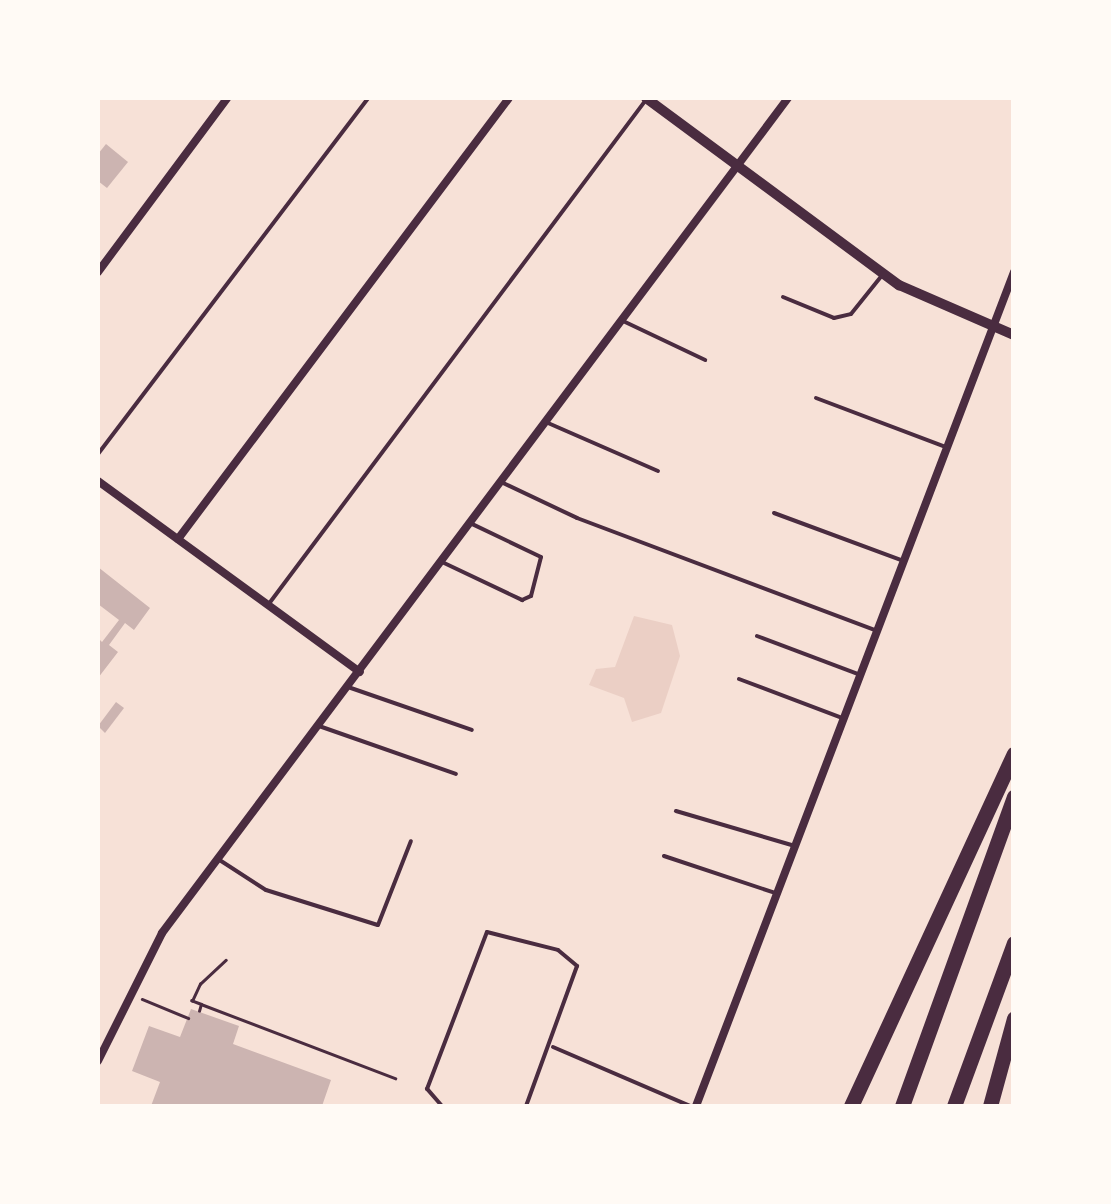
<!DOCTYPE html>
<html>
<head>
<meta charset="utf-8">
<style>
  body { margin:0 }
  #map { position:relative; width:1111px; height:1204px; overflow:hidden; background:#f7e1d7; font-family:Rubik,sans-serif }
  div>[style] { position:absolute }
  .green>* { inset:0; background:#ebcfc5 }
  .building>* { inset:0; background:#ccb4b1 }
  .path>* { height:2.5px; margin:-1.25px; padding:0 1.25px; transform-origin:1.25px; border-radius:1.25px; background:#4a2c40 }
  .service>* { height:4px; margin:-2px; padding:0 2px; transform-origin:2px; border-radius:2px; background:#4a2c40 }
  .minor>* { height:8px; margin:-4px; padding:0 4px; transform-origin:4px; border-radius:4px; background:#4a2c40 }
  .tertiary>* { height:10px; margin:-5px; padding:0 5px; transform-origin:5px; border-radius:5px; background:#4a2c40 }
  .motorway>* { height:15px; margin:-7.5px; padding:0 7.5px; transform-origin:7.5px; border-radius:7.5px; background:#4a2c40 }
  span { translate:-50% -50%; white-space:nowrap; text-align:center; line-height:1.15; -webkit-text-stroke:10px #fffaf5; paint-order:stroke }
  .frame { position:absolute; inset:0; border:100px solid #fffaf5; pointer-events:none }
</style>
</head>
<body>
<div id="map">
  <div class="green">
    <i style="clip-path:polygon(634px 616px,672px 625px,680px 656px,661px 713px,632px 722px,624px 698px,589px 685px,596px 669px,615px 667px)"></i>
  </div>
  <div class="building">
    <i style="clip-path:polygon(106px 144px,128px 162px,107px 188px,98px 181px,98px 154px)"></i>
    <i style="clip-path:polygon(98px 567px,150px 608px,134px 630px,125px 623px,109px 645px,118px 652px,98px 678px,98px 638px,102px 642px,119px 620px,98px 604px)"></i>
    <i style="clip-path:polygon(116px 702px,124px 708px,105px 733px,98px 726px)"></i>
    <i style="clip-path:polygon(191px 1009px,239px 1026px,233px 1044px,331px 1080px,322px 1106px,151px 1106px,160px 1082px,132px 1071px,149px 1026px,180px 1037px)"></i>
  </div>
  <div class="path">
    <i style="left:142px;top:999px;width:50px;rotate:22.4deg"></i>
    <i style="left:200px;top:1004px;width:9px;rotate:-159deg"></i>
    <i style="left:192px;top:1001px;width:19px;rotate:-65deg"></i>
    <i style="left:200px;top:984px;width:35px;rotate:-43deg"></i>
    <i style="left:199px;top:1011px;width:7px;rotate:-74deg"></i>
    <i style="left:201px;top:1004px;width:208px;rotate:20.9deg"></i>
  </div>
  <div class="service">
    <i style="left:783px;top:297px;width:55px;rotate:22.4deg"></i>
    <i style="left:834px;top:318px;width:17px;rotate:-13deg"></i>
    <i style="left:851px;top:314px;width:51px;rotate:-51.3deg"></i>
    <i style="left:623px;top:321px;width:91px;rotate:25.4deg"></i>
    <i style="left:816px;top:398px;width:139px;rotate:20.7deg"></i>
    <i style="left:548px;top:423px;width:120px;rotate:23.6deg"></i>
    <i style="left:98px;top:454px;width:447px;rotate:-52.8deg"></i>
    <i style="left:501px;top:482px;width:84px;rotate:25.3deg"></i>
    <i style="left:577px;top:518px;width:322px;rotate:20.6deg"></i>
    <i style="left:774px;top:513px;width:135px;rotate:20.3deg"></i>
    <i style="left:442px;top:562px;width:89px;rotate:25.4deg"></i>
    <i style="left:522px;top:600px;width:10px;rotate:-24deg"></i>
    <i style="left:531px;top:596px;width:40px;rotate:-75.6deg"></i>
    <i style="left:541px;top:557px;width:79px;rotate:-154.4deg"></i>
    <i style="left:268px;top:605px;width:629px;rotate:-53.2deg"></i>
    <i style="left:757px;top:636px;width:111px;rotate:20.6deg"></i>
    <i style="left:739px;top:679px;width:110px;rotate:20.7deg"></i>
    <i style="left:348px;top:687px;width:131px;rotate:19.1deg"></i>
    <i style="left:319px;top:726px;width:145px;rotate:19.3deg"></i>
    <i style="left:676px;top:811px;width:124px;rotate:16.4deg"></i>
    <i style="left:664px;top:856px;width:117px;rotate:18.4deg"></i>
    <i style="left:218px;top:859px;width:57px;rotate:32.9deg"></i>
    <i style="left:266px;top:890px;width:117px;rotate:17.4deg"></i>
    <i style="left:378px;top:925px;width:90px;rotate:-68.6deg"></i>
    <i style="left:553px;top:1047px;width:149px;rotate:23.3deg"></i>
    <i style="left:442px;top:1106px;width:23px;rotate:-131deg"></i>
    <i style="left:427px;top:1089px;width:168px;rotate:-69.1deg"></i>
    <i style="left:487px;top:932px;width:73px;rotate:14.2deg"></i>
    <i style="left:558px;top:950px;width:25px;rotate:40deg"></i>
    <i style="left:577px;top:966px;width:149px;rotate:110deg"></i>
  </div>
  <div class="minor">
    <i style="left:98px;top:272px;width:217px;rotate:-53.4deg"></i>
    <i style="left:98px;top:481px;width:324px;rotate:36.1deg"></i>
    <i style="left:178px;top:539px;width:551px;rotate:-53.11deg"></i>
    <i style="left:98px;top:1061px;width:143px;rotate:-63.4deg"></i>
    <i style="left:162px;top:933px;width:1044px;rotate:-53.14deg"></i>
    <i style="left:696px;top:1106px;width:893px;rotate:-69.13deg"></i>
  </div>
  <div class="tertiary">
    <i style="left:646px;top:98px;width:315px;rotate:36.5deg"></i>
    <i style="left:899px;top:285px;width:125px;rotate:23.5deg"></i>
  </div>
  <div class="motorway">
    <i style="left:851px;top:1106px;width:388px;rotate:-65.2deg"></i>
    <i style="left:902px;top:1106px;width:329px;rotate:-70.1deg"></i>
    <i style="left:954px;top:1106px;width:174px;rotate:-69.8deg"></i>
    <i style="left:990px;top:1106px;width:91px;rotate:-74.7deg"></i>
  </div>
  <div class="frame"></div>
</div>
</body>
</html>
